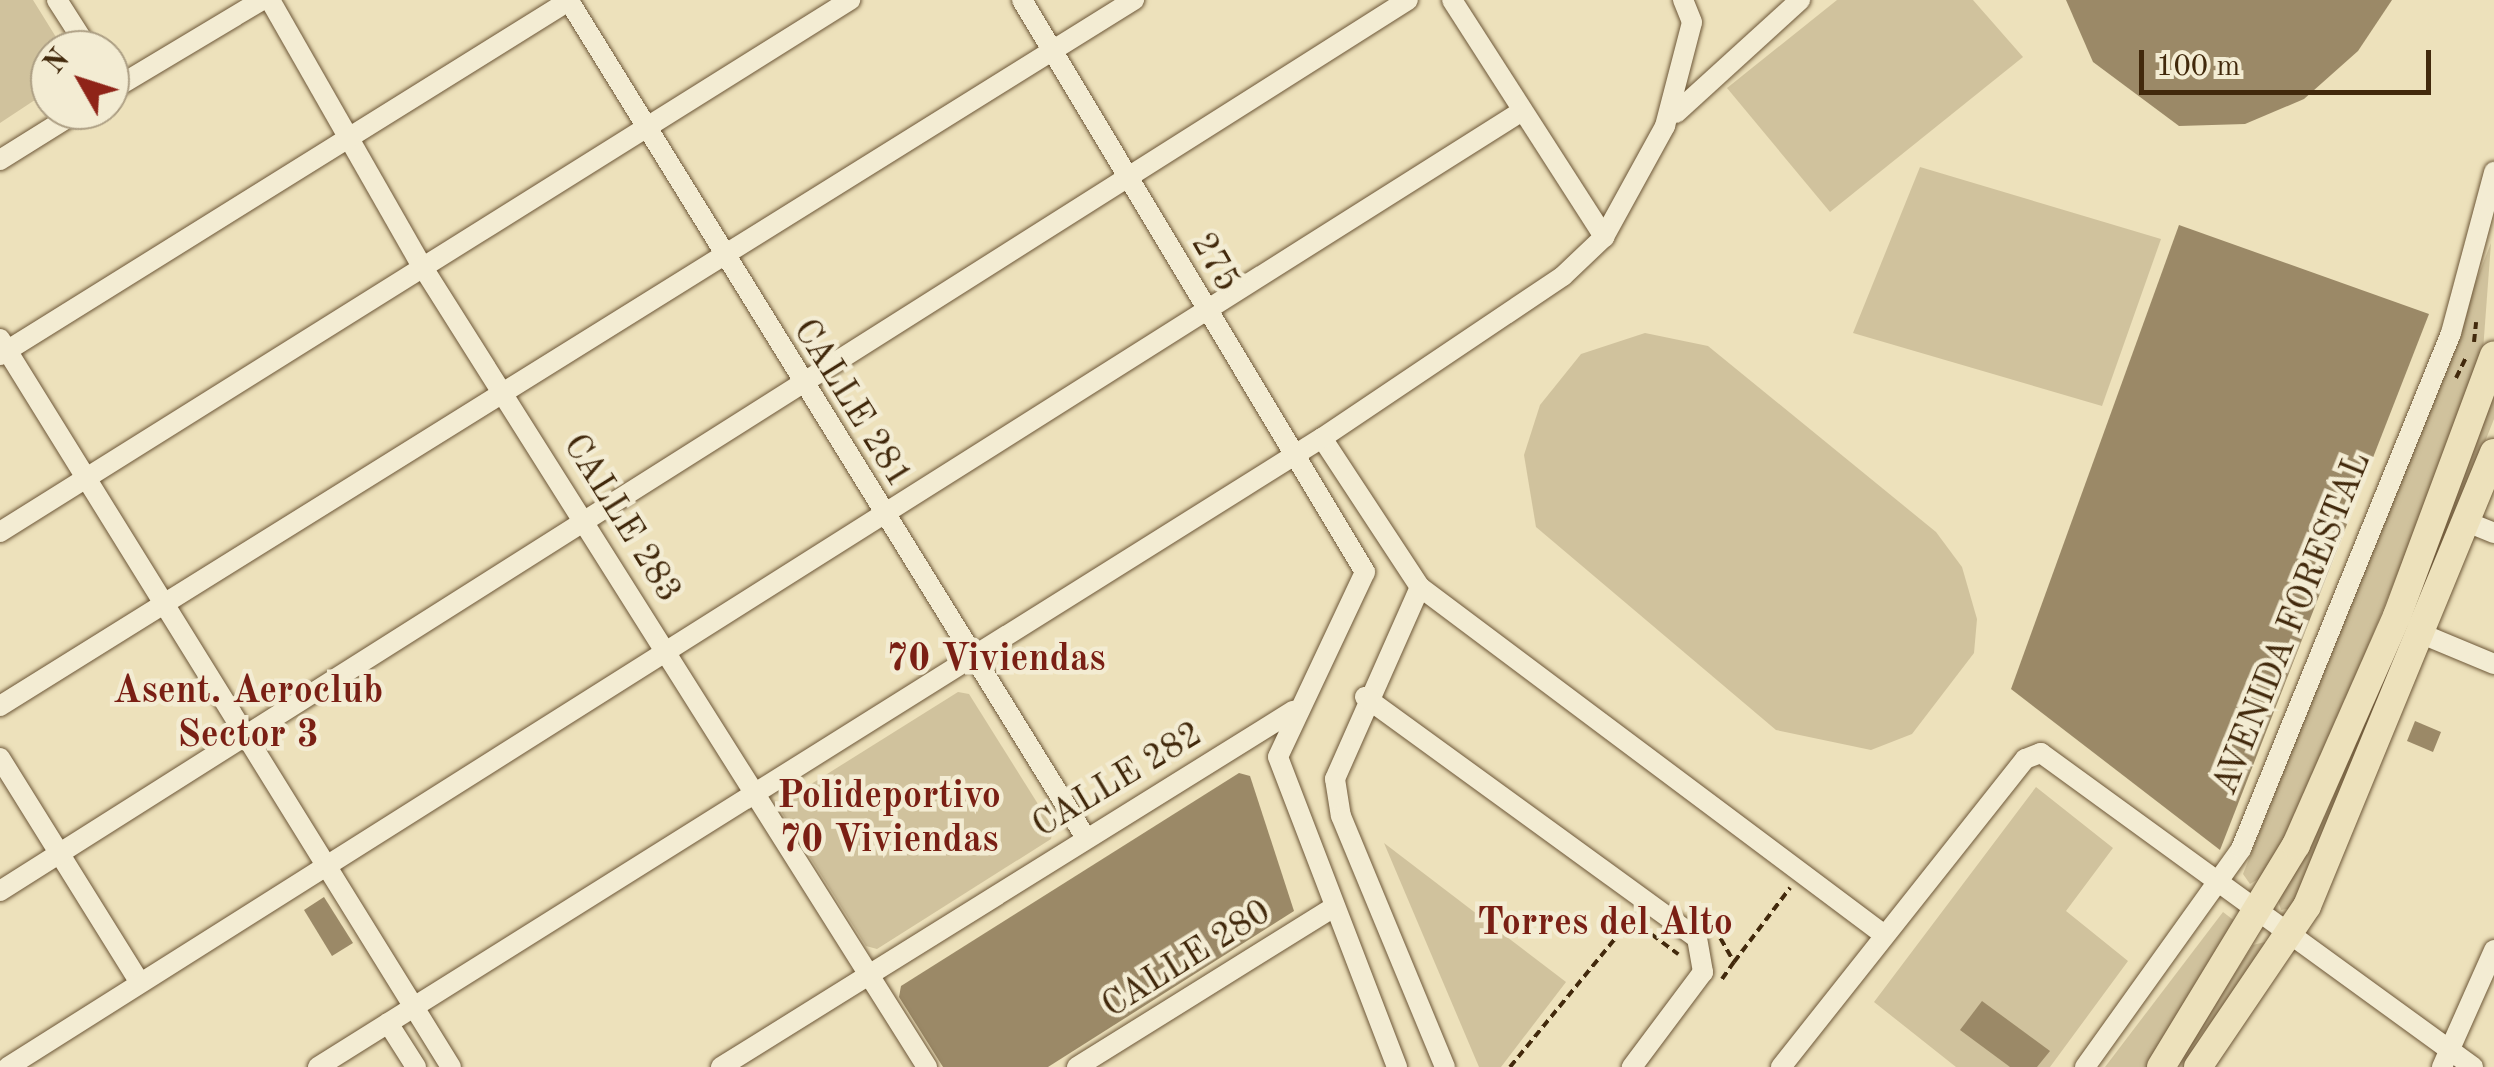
<!DOCTYPE html>
<html>
<head>
<meta charset="utf-8">
<style>
  body { margin:0 }
  #map { position:relative; width:2494px; height:1067px; overflow:hidden; background:#ede1bb; font-family:"Old Standard TT",serif }
  div>[style] { position:absolute }
  .green>* { inset:0; background:#d0c29d }
  .building>* { inset:0; background:#9b8967 }
  .path>* { height:4px; margin-top:-2px; transform-origin:0; background:repeating-linear-gradient(90deg,#42290c 0 8px,transparent 0 13px) }
  .roads { filter:drop-shadow(0 0 2px #6d5738) drop-shadow(0 0 2px #6d5738) }
  .minor>* { height:20px; margin:-10px; padding:0 10px; transform-origin:10px; border-radius:10px; background:#f3ecd3 }
  .major>* { height:28px; margin:-14px; padding:0 14px; transform-origin:14px; border-radius:14px; background:#ede1bb }
  span { translate:-50% -50%; white-space:nowrap; text-align:center; line-height:1.15; -webkit-text-stroke:9px #f3ecd3; paint-order:stroke }
  .street-label { font-size:35px; color:#42290c }
  .neighbourhood-label { font-size:38px; color:#7a1f14; font-weight:700 }
  .north { position:absolute; left:30px; top:30px; width:100px; height:100px; box-sizing:border-box; background:#f3ecd3; border:2px solid #ac9e83; border-radius:50%; rotate:309deg; font-size:28px; font-weight:700; line-height:40px; text-align:center; color:#42290c }
  .north::after { content:''; display:block; margin:auto; width:35px; height:45px; background:#8f2418; clip-path:polygon(50% 0,100% 100%,50% 72%,0 100%) }
  .scale { position:absolute; left:2139px; top:50px; width:292px; height:45px; box-sizing:border-box; border:5px solid #42290c; border-top:0; padding-left:12px; font-size:30px; line-height:35px; white-space:nowrap; color:#42290c; -webkit-text-stroke:8px #f3ecd3; paint-order:stroke }
</style>
</head>
<body>
<div id="map">
  <div class="green">
    <i style="clip-path:polygon(0 0,33px 0,64px 50px,50px 50px,50px 90px,0 123px)"></i>
    <i style="clip-path:polygon(1837px 0,1973px 0,2023px 57px,1830px 212px,1727px 88px)"></i>
    <i style="clip-path:polygon(1920px 167px,2161px 239px,2102px 406px,1853px 333px)"></i>
    <i style="clip-path:polygon(2491px 243px,2482px 364px,2308px 795px,2267px 874px,2250px 884px,2243px 874px)"></i>
    <i style="clip-path:polygon(1645px 333px,1708px 346px,1936px 532px,1962px 567px,1977px 619px,1974px 653px,1912px 734px,1871px 750px,1776px 730px,1536px 527px,1524px 455px,1540px 405px,1581px 354px)"></i>
    <i style="clip-path:polygon(2494px 394px,2494px 419px,2421px 603px,2293px 908px,2281px 910px,2278px 900px,2326px 815px)"></i>
    <i style="clip-path:polygon(958px 692px,969px 694px,1053px 828px,1051px 839px,877px 949px,866px 946px,782px 813px,784px 801px)"></i>
    <i style="clip-path:polygon(2036px 787px,2113px 848px,2066px 911px,2128px 961px,2050px 1067px,1956px 1067px,1874px 1002px)"></i>
    <i style="clip-path:polygon(1384px 843px,1566px 982px,1501px 1067px,1479px 1067px)"></i>
    <i style="clip-path:polygon(2223px 912px,2236px 922px,2149px 1067px,2105px 1067px)"></i>
    <i style="clip-path:polygon(2265px 942px,2267px 952px,2175px 1067px,2253px 945px)"></i>
  </div>
  <div class="building">
    <i style="clip-path:polygon(2066px 0,2392px 0,2358px 51px,2304px 99px,2245px 124px,2179px 126px,2093px 62px)"></i>
    <i style="clip-path:polygon(2179px 225px,2429px 314px,2220px 850px,2011px 689px)"></i>
    <i style="clip-path:polygon(2415px 721px,2441px 732px,2433px 752px,2407px 741px)"></i>
    <i style="clip-path:polygon(1239px 773px,1250px 776px,1294px 911px,1048px 1067px,943px 1067px,899px 997px,901px 986px)"></i>
    <i style="clip-path:polygon(324px 897px,353px 943px,332px 956px,304px 910px)"></i>
    <i style="clip-path:polygon(1982px 1001px,2050px 1051px,2037px 1067px,2010px 1067px,1960px 1030px)"></i>
  </div>
  <div class="path">
    <i style="left:2474px;top:342px;width:20px;rotate:-84deg"></i>
    <i style="left:2456px;top:378px;width:25px;rotate:-64deg"></i>
    <i style="left:1714px;top:927px;width:40px;rotate:60.3deg"></i>
    <i style="left:1734px;top:962px;width:93px;rotate:-52.9deg"></i>
    <i style="left:1722px;top:979px;width:21px;rotate:-55deg"></i>
    <i style="left:1510px;top:1067px;width:191px;rotate:-50.7deg"></i>
    <i style="left:1631px;top:919px;width:59px;rotate:36.7deg"></i>
  </div>
  <div class="roads">
    <div class="minor">
      <i style="left:57px;top:0;width:59px;rotate:57.4deg"></i>
      <i style="left:270px;top:0;width:306px;rotate:60.3deg"></i>
      <i style="left:422px;top:266px;width:947px;rotate:57.77deg"></i>
      <i style="left:1022px;top:0;width:667px;rotate:59.05deg"></i>
      <i style="left:1365px;top:572px;width:204px;rotate:115.2deg"></i>
      <i style="left:1278px;top:757px;width:332px;rotate:69deg"></i>
      <i style="left:1452px;top:0;width:282px;rotate:57.3deg"></i>
      <i style="left:569px;top:1px;width:984px;rotate:58.3deg"></i>
      <i style="left:110px;top:91px;width:177px;rotate:-30.9deg"></i>
      <i style="left:1676px;top:113px;width:168px;rotate:-42.3deg"></i>
      <i style="left:0;top:160px;width:94px;rotate:-32deg"></i>
      <i style="left:0;top:339px;width:856px;rotate:58.22deg"></i>
      <i style="left:0;top:355px;width:672px;rotate:-31.91deg"></i>
      <i style="left:1322px;top:438px;width:178px;rotate:56.7deg"></i>
      <i style="left:1420px;top:587px;width:210px;rotate:113.9deg"></i>
      <i style="left:1335px;top:779px;width:37px;rotate:81deg"></i>
      <i style="left:1341px;top:816px;width:272px;rotate:67.5deg"></i>
      <i style="left:2467px;top:522px;width:29px;rotate:22deg"></i>
      <i style="left:0;top:532px;width:1003px;rotate:-32.04deg"></i>
      <i style="left:1420px;top:587px;width:579px;rotate:36.85deg"></i>
      <i style="left:2422px;top:634px;width:78px;rotate:22.6deg"></i>
      <i style="left:1365px;top:697px;width:410px;rotate:36deg"></i>
      <i style="left:1697px;top:938px;width:35px;rotate:80deg"></i>
      <i style="left:1703px;top:972px;width:119px;rotate:126.8deg"></i>
      <i style="left:0;top:706px;width:1336px;rotate:-31.91deg"></i>
      <i style="left:0;top:758px;width:263px;rotate:58.1deg"></i>
      <i style="left:0;top:891px;width:1666px;rotate:-32.33deg"></i>
      <i style="left:388px;top:1023px;width:52px;rotate:57.5deg"></i>
      <i style="left:8px;top:1067px;width:1791px;rotate:-32.27deg"></i>
      <i style="left:318px;top:1067px;width:1185px;rotate:-32.07deg"></i>
      <i style="left:1322px;top:438px;width:290px;rotate:-33.9deg"></i>
      <i style="left:1563px;top:276px;width:57px;rotate:-43.6deg"></i>
      <i style="left:1604px;top:237px;width:127px;rotate:-61.2deg"></i>
      <i style="left:1665px;top:126px;width:107px;rotate:-75.4deg"></i>
      <i style="left:1692px;top:22px;width:24px;rotate:-112deg"></i>
      <i style="left:721px;top:1067px;width:674px;rotate:-31.9deg"></i>
      <i style="left:1077px;top:1067px;width:299px;rotate:-31.9deg"></i>
      <i style="left:1781px;top:1067px;width:393px;rotate:-51.6deg"></i>
      <i style="left:2025px;top:759px;width:17px;rotate:-21deg"></i>
      <i style="left:2041px;top:753px;width:534px;rotate:36.01deg"></i>
      <i style="left:2085px;top:1067px;width:268px;rotate:-54.4deg"></i>
      <i style="left:2241px;top:849px;width:557px;rotate:-67.85deg"></i>
      <i style="left:2451px;top:333px;width:167px;rotate:-75deg"></i>
      <i style="left:2442px;top:1067px;width:128px;rotate:-66deg"></i>
    </div>
    <div class="major">
      <i style="left:2161px;top:1067px;width:260px;rotate:-58.7deg"></i>
      <i style="left:2296px;top:845px;width:250px;rotate:-66.2deg"></i>
      <i style="left:2397px;top:616px;width:278px;rotate:-69.6deg"></i>
      <i style="left:2198px;top:1067px;width:194px;rotate:-55.9deg"></i>
      <i style="left:2307px;top:906px;width:490px;rotate:-67.6deg"></i>
    </div>
  </div>
  <div class="street-label">
    <span style="left:1214px;top:263px;rotate:60deg">275</span>
    <span style="left:851px;top:404px;rotate:58deg">CALLE 281</span>
    <span style="left:621px;top:519px;rotate:58deg">CALLE 283</span>
    <span style="left:2293px;top:624px;rotate:-68deg">AVENIDA FORESTAL</span>
    <span style="left:1118px;top:781px;rotate:-31deg">CALLE 282</span>
    <span style="left:1187px;top:960px;rotate:-32deg">CALLE 280</span>
  </div>
  <div class="neighbourhood-label">
    <span style="left:996px;top:661px">70 Viviendas</span>
    <span style="left:248px;top:715px">Asent. Aeroclub<br>Sector 3</span>
    <span style="left:889px;top:820px">Polideportivo<br>70 Viviendas</span>
    <span style="left:1605px;top:925px">Torres del Alto</span>
  </div>
  <div class="north">N</div>
  <div class="scale">100 m</div>
</div>
</body>
</html>
